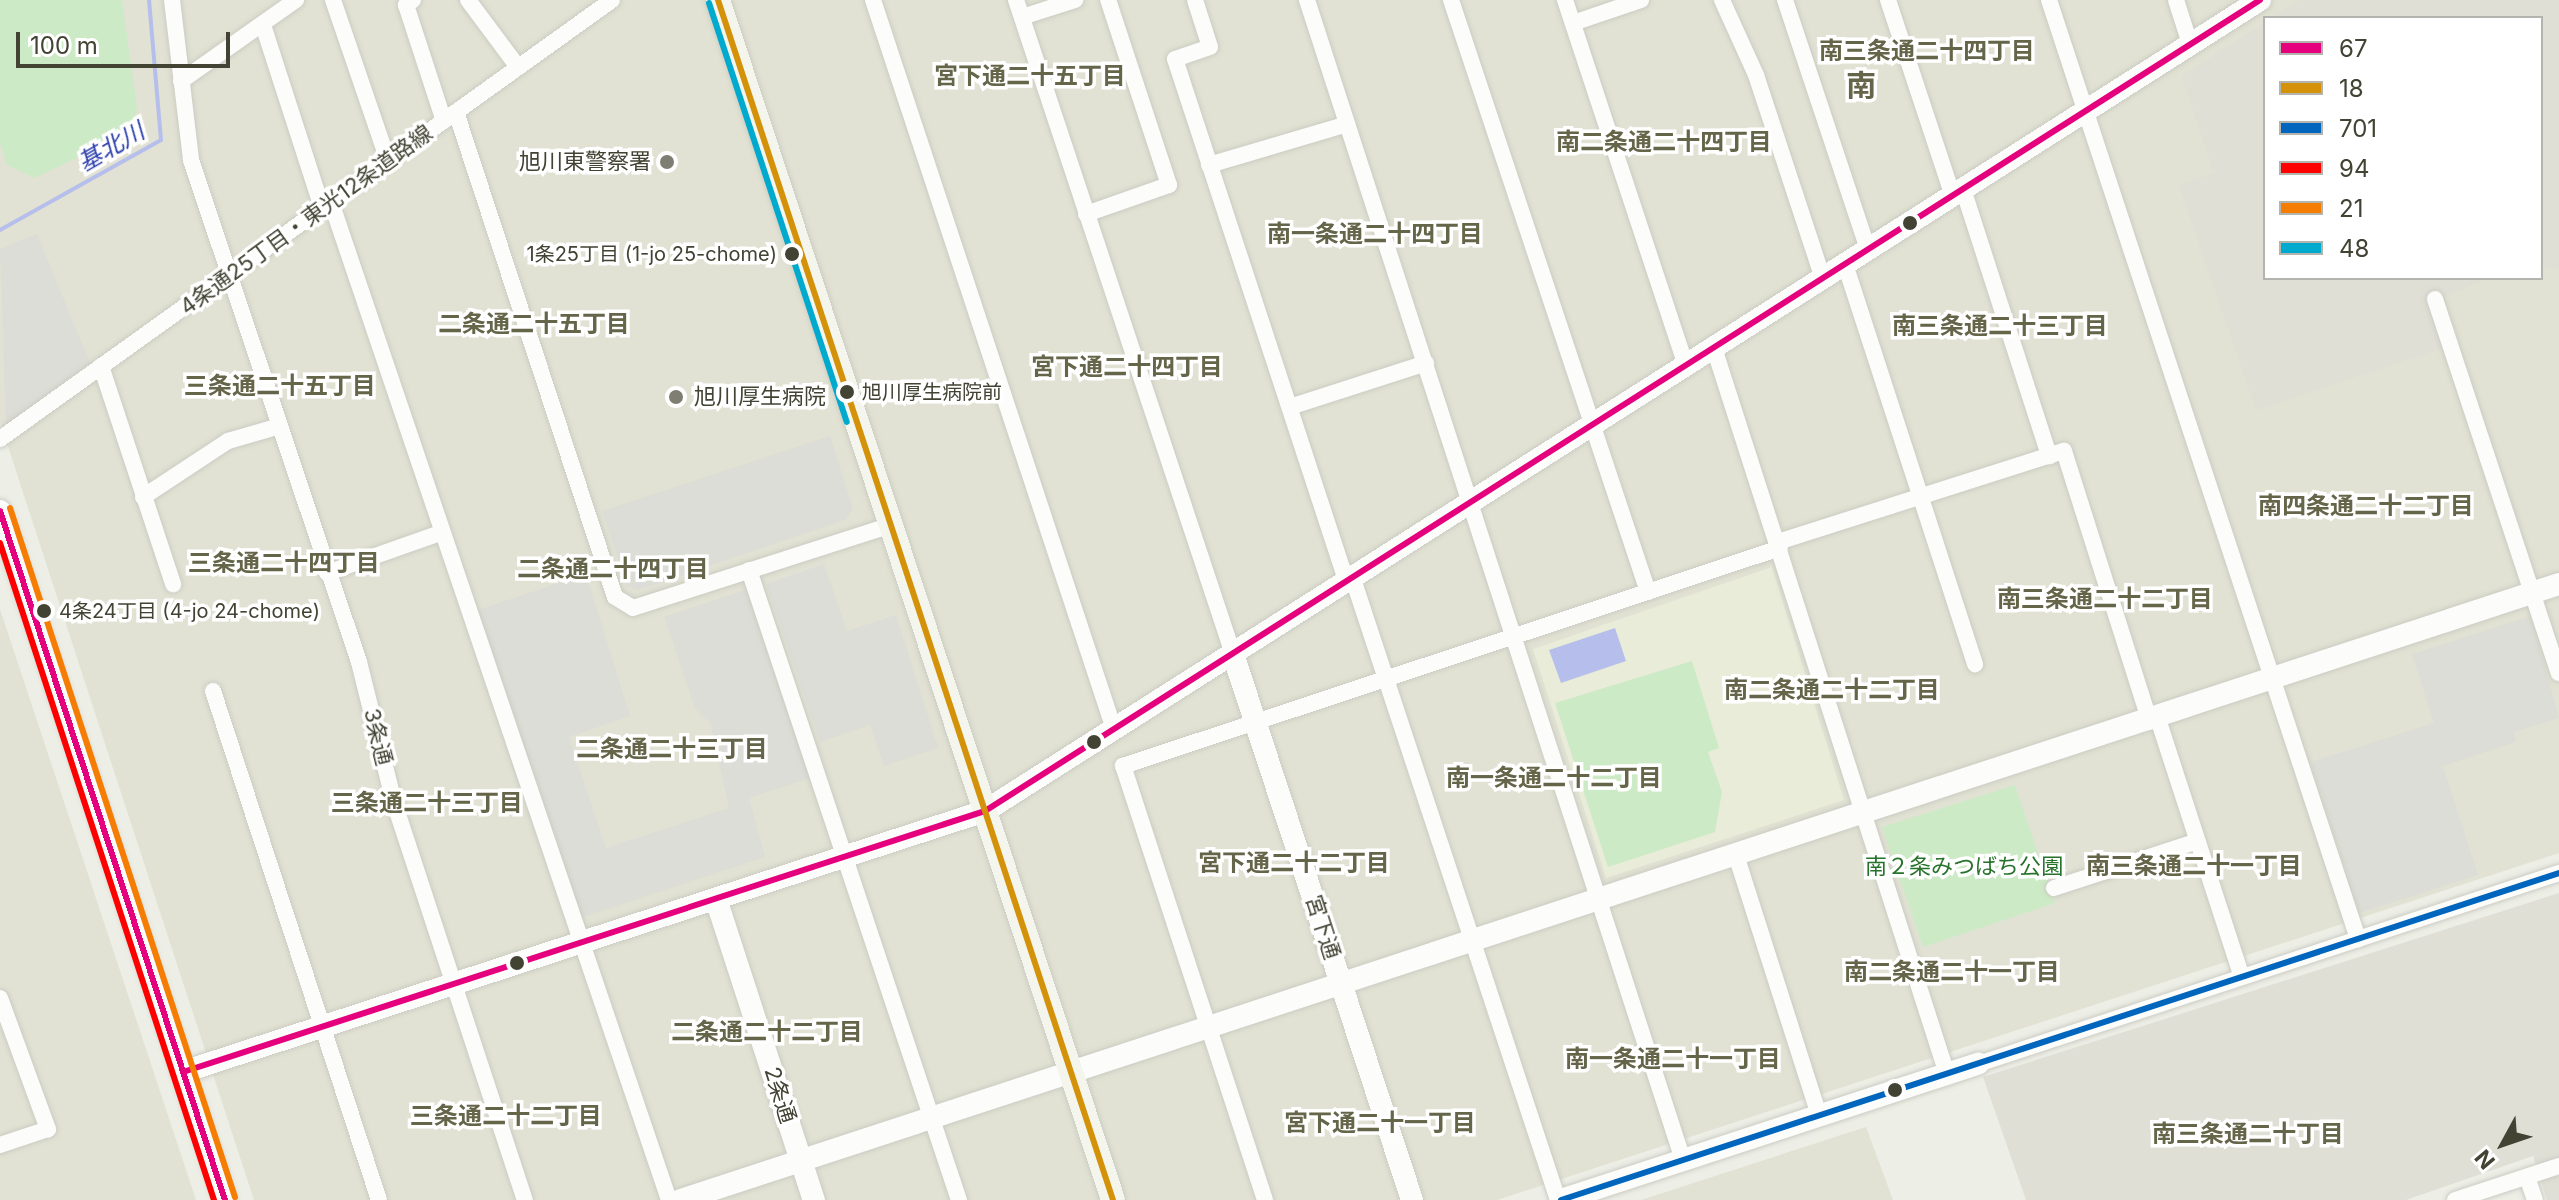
<!DOCTYPE html>
<html>
<head>
<meta charset="utf-8">
<style>
  body { margin:0 }
  #map { position:relative; width:2559px; height:1200px; overflow:hidden; background:#edeee6; font-family:Inter,"Noto Sans JP",sans-serif }
  div>[style] { position:absolute }
  .residential>* { inset:0; background:#e1e2d3 }
  .industrial>* { inset:0; background:#dfdfd6 }
  .education>* { inset:0; background:#e9ecd8 }
  .green>* { inset:0; background:#cdeac6 }
  .parking>* { inset:0; background:#dcddd6 }
  .water>* { inset:0; background:#b6bfec }
  .stream>* { height:4px; margin:-2px; padding:0 2px; transform-origin:2px; border-radius:2px; background:#b6bfec }
  .roads { filter:drop-shadow(0 0 2px #cbccc3) drop-shadow(0 0 2px #cbccc3) }
  .minor>* { height:16px; margin:-8px; padding:0 8px; transform-origin:8px; border-radius:8px; background:#fcfcfb }
  .tertiary>* { height:22px; margin:-11px; padding:0 11px; transform-origin:11px; border-radius:11px; background:#fcfcfb }
  .secondary>* { height:24px; margin:-12px; padding:0 12px; transform-origin:12px; border-radius:12px; background:#f4f6ed }
  .bus-1>* { height:6px; margin:-3px; padding:0 3px; transform-origin:3px; border-radius:3px; background:#e5007d }
  .bus-2>* { height:6px; margin:-3px; padding:0 3px; transform-origin:3px; border-radius:3px; background:#d3920a }
  .bus-3>* { height:6px; margin:-3px; padding:0 3px; transform-origin:3px; border-radius:3px; background:#0065bd }
  .bus-4>* { height:6px; margin:-3px; padding:0 3px; transform-origin:3px; border-radius:3px; background:#f00 }
  .bus-5>* { height:6px; margin:-3px; padding:0 3px; transform-origin:3px; border-radius:3px; background:#f67d03 }
  .bus-6>* { height:6px; margin:-3px; padding:0 3px; transform-origin:3px; border-radius:3px; background:#00a9ce }
  .dots>* { width:22px; height:22px; translate:-50% -50%; box-sizing:border-box; border:4px solid #fff; border-radius:50% }
  span { translate:-50% -50%; white-space:nowrap; text-align:center; line-height:1.15; -webkit-text-stroke:7px #fff; paint-order:stroke }
  .bus-label { font-size:20px; color:#424333 }
  .right { translate:-100% -50%; text-align:right }
  .left { translate:0 -50%; text-align:left }
  .poi-label { font-size:22px; color:#424333 }
  .street-label { font-size:22px; color:#424333 }
  .park-label { font-size:22px; color:#28732c }
  .neighbourhood-label { font-size:24px; color:#65654a; font-weight:700 }
  .water-label { font-size:24px; color:#2e40ad; font-style:italic }
  .district-label { font-size:30px; color:#65654a; font-weight:700 }
  .legend { position:absolute; left:2263px; top:16px; width:280px; height:264px; box-sizing:border-box; background:#fff; border:2px solid #b3b4ad; margin:0; padding:10px 14px; list-style:none; font-size:24px; color:#424333 }
  .legend li { display:flex; align-items:center; gap:16px; height:40px }
  .legend b { width:40px; border:2px solid #b3b4ad }
  .north { position:absolute; left:2463px; top:1104px; width:80px; height:80px; -webkit-text-stroke:6px #fff; paint-order:stroke; rotate:230deg; font-size:22px; font-weight:700; line-height:32px; text-align:center; color:#424333 }
  .north::after { content:''; display:block; margin:auto; width:28px; height:36px; background:#424333; clip-path:polygon(50% 0,100% 100%,50% 72%,0 100%) }
  .scale { position:absolute; left:16px; top:32px; width:214px; height:36px; box-sizing:border-box; border:4px solid #424333; border-top:0; padding-left:10px; font-size:24px; line-height:28px; white-space:nowrap; color:#424333; -webkit-text-stroke:6px #fff; paint-order:stroke }
</style>
</head>
<body>
<div id="map">
  <div class="residential">
    <i style="clip-path:polygon(evenodd,0 0,2559px 0,2559px 853px,1497px 1200px,254px 1200px,0 422px,0 0,2265px 18px,2541px 18px,2541px 278px,2265px 278px,2265px 18px)"></i>
    <i style="clip-path:polygon(0 609px,196px 1200px,0 1200px)"></i>
    <i style="clip-path:polygon(1866px 1127px,1893px 1200px,1641px 1200px)"></i>
  </div>
  <div class="industrial">
    <i style="clip-path:polygon(2300px 0,2559px 0,2559px 269px,2541px 268px,2541px 18px,2272px 18px)"></i>
    <i style="clip-path:polygon(2265px 22px,2265px 278px,2490px 278px,2425px 303px,2441px 349px,2256px 410px,2179px 185px,2214px 173px,2182px 76px)"></i>
    <i style="clip-path:polygon(2559px 893px,2559px 1200px,2547px 1200px,2533px 1156px,2406px 1200px,2026px 1200px,1983px 1077px)"></i>
  </div>
  <div class="education">
    <i style="clip-path:polygon(1772px 567px,1844px 800px,1606px 878px,1533px 649px)"></i>
  </div>
  <div class="green">
    <i style="clip-path:polygon(0 0,122px 0,137px 108px,132px 132px,34px 178px,7px 165px,0 143px)"></i>
    <i style="clip-path:polygon(1692px 661px,1719px 748px,1708px 752px,1722px 792px,1715px 832px,1608px 867px,1555px 703px)"></i>
    <i style="clip-path:polygon(2015px 785px,2055px 903px,1923px 947px,1882px 827px)"></i>
  </div>
  <div class="parking">
    <i style="clip-path:polygon(37px 234px,90px 363px,6px 425px,0 249px)"></i>
    <i style="clip-path:polygon(830px 436px,853px 509px,845px 520px,638px 590px,627px 586px,602px 511px)"></i>
    <i style="clip-path:polygon(824px 564px,847px 631px,896px 615px,938px 748px,884px 766px,870px 725px,820px 742px,766px 584px)"></i>
    <i style="clip-path:polygon(586px 574px,630px 716px,569px 737px,606px 848px,729px 808px,710px 723px,695px 708px,664px 617px,745px 590px,810px 778px,749px 798px,765px 857px,580px 918px,478px 610px)"></i>
    <i style="clip-path:polygon(2531px 616px,2559px 718px,2514px 732px,2516px 742px,2443px 766px,2478px 875px,2359px 913px,2311px 762px,2434px 723px,2412px 654px)"></i>
  </div>
  <div class="water">
    <i style="clip-path:polygon(1615px 628px,1626px 661px,1561px 683px,1549px 650px)"></i>
  </div>
  <div class="stream">
    <i style="left:0;top:230px;width:184px;rotate:-29.2deg"></i>
    <i style="left:161px;top:140px;width:141px;rotate:-94.9deg"></i>
  </div>
  <div class="roads">
    <div class="minor">
      <i style="left:172px;top:0;width:161px;rotate:83.2deg"></i>
      <i style="left:191px;top:160px;width:529px;rotate:71.5deg"></i>
      <i style="left:359px;top:662px;width:144px;rotate:76deg"></i>
      <i style="left:394px;top:802px;width:419px;rotate:71.8deg"></i>
      <i style="left:333px;top:0;width:170px;rotate:71.1deg"></i>
      <i style="left:413px;top:0;width:9px;rotate:144deg"></i>
      <i style="left:406px;top:5px;width:122px;rotate:71.9deg"></i>
      <i style="left:468px;top:0;width:84px;rotate:53.3deg"></i>
      <i style="left:873px;top:0;width:768px;rotate:71.71deg"></i>
      <i style="left:1016px;top:0;width:689px;rotate:71.64deg"></i>
      <i style="left:1195px;top:0;width:49px;rotate:72.3deg"></i>
      <i style="left:1210px;top:47px;width:37px;rotate:161deg"></i>
      <i style="left:1175px;top:59px;width:552px;rotate:71.83deg"></i>
      <i style="left:1307px;top:0;width:1219px;rotate:72.04deg"></i>
      <i style="left:1451px;top:0;width:624px;rotate:71.59deg"></i>
      <i style="left:1565px;top:0;width:385px;rotate:71.7deg"></i>
      <i style="left:1722px;top:0;width:82px;rotate:65.6deg"></i>
      <i style="left:1756px;top:75px;width:215px;rotate:71.8deg"></i>
      <i style="left:1785px;top:0;width:263px;rotate:71.6deg"></i>
      <i style="left:1888px;top:0;width:206px;rotate:71.7deg"></i>
      <i style="left:2049px;top:0;width:989px;rotate:71.78deg"></i>
      <i style="left:2176px;top:0;width:46px;rotate:72.3deg"></i>
      <i style="left:1022px;top:17px;width:56px;rotate:-17.8deg"></i>
      <i style="left:1573px;top:23px;width:72px;rotate:-18.7deg"></i>
      <i style="left:263px;top:25px;width:192px;rotate:72.1deg"></i>
      <i style="left:181px;top:81px;width:141px;rotate:-35.2deg"></i>
      <i style="left:456px;top:112px;width:510px;rotate:71.85deg"></i>
      <i style="left:615px;top:597px;width:21px;rotate:31deg"></i>
      <i style="left:633px;top:608px;width:271px;rotate:-17.8deg"></i>
      <i style="left:1209px;top:165px;width:144px;rotate:-16.5deg"></i>
      <i style="left:1963px;top:189px;width:281px;rotate:72.1deg"></i>
      <i style="left:331px;top:202px;width:1054px;rotate:71.29deg"></i>
      <i style="left:1086px;top:214px;width:88px;rotate:-19.3deg"></i>
      <i style="left:1169px;top:185px;width:195px;rotate:-108.2deg"></i>
      <i style="left:1845px;top:264px;width:421px;rotate:72deg"></i>
      <i style="left:2435px;top:299px;width:394px;rotate:71.7deg"></i>
      <i style="left:1714px;top:348px;width:762px;rotate:72.21deg"></i>
      <i style="left:101px;top:366px;width:230px;rotate:71.7deg"></i>
      <i style="left:1290px;top:407px;width:143px;rotate:-17.9deg"></i>
      <i style="left:0;top:439px;width:753px;rotate:-35.65deg"></i>
      <i style="left:143px;top:497px;width:102px;rotate:-33.4deg"></i>
      <i style="left:228px;top:441px;width:54px;rotate:-16.1deg"></i>
      <i style="left:1778px;top:542px;width:300px;rotate:-17.7deg"></i>
      <i style="left:2064px;top:451px;width:284px;rotate:72.4deg"></i>
      <i style="left:749px;top:570px;width:664px;rotate:71.57deg"></i>
      <i style="left:327px;top:573px;width:120px;rotate:-19.5deg"></i>
      <i style="left:1353px;top:579px;width:654px;rotate:71.73deg"></i>
      <i style="left:213px;top:691px;width:535px;rotate:71.94deg"></i>
      <i style="left:2158px;top:719px;width:271px;rotate:72deg"></i>
      <i style="left:1735px;top:852px;width:277px;rotate:72.3deg"></i>
      <i style="left:2054px;top:888px;width:151px;rotate:-18.1deg"></i>
      <i style="left:0;top:998px;width:140px;rotate:69.9deg"></i>
      <i style="left:48px;top:1129px;width:51px;rotate:161.6deg"></i>
      <i style="left:1978px;top:1064px;width:612px;rotate:-18.2deg"></i>
      <i style="left:2527px;top:1177px;width:24px;rotate:71deg"></i>
      <i style="left:1265px;top:1200px;width:457px;rotate:-108.1deg"></i>
      <i style="left:1123px;top:766px;width:692px;rotate:-18.36deg"></i>
      <i style="left:2455px;top:1200px;width:109px;rotate:-18.1deg"></i>
    </div>
    <div class="tertiary">
      <i style="left:0;top:511px;width:725px;rotate:71.92deg"></i>
      <i style="left:1233px;top:654px;width:575px;rotate:71.85deg"></i>
      <i style="left:716px;top:899px;width:317px;rotate:72deg"></i>
      <i style="left:183px;top:1072px;width:843px;rotate:-18.03deg"></i>
      <i style="left:985px;top:811px;width:1511px;rotate:-32.46deg"></i>
      <i style="left:681px;top:1200px;width:1976px;rotate:-18.16deg"></i>
      <i style="left:1561px;top:1200px;width:439px;rotate:-18.1deg"></i>
    </div>
    <div class="secondary">
      <i style="left:718px;top:0;width:1263px;rotate:71.78deg"></i>
    </div>
  </div>
  <div class="bus-1">
    <i style="left:0;top:511px;width:725px;rotate:71.92deg"></i>
    <i style="left:183px;top:1072px;width:843px;rotate:-18.03deg"></i>
    <i style="left:985px;top:811px;width:1511px;rotate:-32.46deg"></i>
  </div>
  <div class="bus-2">
    <i style="left:718px;top:0;width:1263px;rotate:71.78deg"></i>
  </div>
  <div class="bus-3">
    <i style="left:1561px;top:1200px;width:1050px;rotate:-18.14deg"></i>
  </div>
  <div class="bus-4">
    <i style="left:0;top:543px;width:691px;rotate:71.96deg"></i>
  </div>
  <div class="bus-5">
    <i style="left:10px;top:508px;width:725px;rotate:71.92deg"></i>
  </div>
  <div class="bus-6">
    <i style="left:709px;top:3px;width:441px;rotate:71.8deg"></i>
  </div>
  <div class="dots">
    <i style="left:667px;top:162px;background:#7e7f72"></i>
    <i style="left:1910px;top:223px;background:#424333"></i>
    <i style="left:792px;top:254px;background:#424333"></i>
    <i style="left:847px;top:392px;background:#424333"></i>
    <i style="left:676px;top:397px;background:#7e7f72"></i>
    <i style="left:44px;top:611px;background:#424333"></i>
    <i style="left:1094px;top:742px;background:#424333"></i>
    <i style="left:517px;top:963px;background:#424333"></i>
    <i style="left:1895px;top:1090px;background:#424333"></i>
  </div>
  <div class="bus-label">
    <span class="right" style="left:777px;top:254px">1条25丁目 (1-jo 25-chome)</span>
    <span class="left" style="left:862px;top:392px">旭川厚生病院前</span>
    <span class="left" style="left:59px;top:611px">4条24丁目 (4-jo 24-chome)</span>
  </div>
  <div class="poi-label">
    <span class="right" style="left:651px;top:162px">旭川東警察署</span>
    <span class="left" style="left:694px;top:397px">旭川厚生病院</span>
  </div>
  <div class="street-label">
    <span style="left:306px;top:220px;rotate:-36deg">4条通25丁目・東光12条道路線</span>
    <span style="left:378px;top:737px;rotate:76deg">3条通</span>
    <span style="left:1323px;top:927px;rotate:72deg">宮下通</span>
    <span style="left:780px;top:1095px;rotate:72deg">2条通</span>
  </div>
  <div class="park-label">
    <span style="left:1964px;top:867px">南２条みつばち公園</span>
  </div>
  <div class="neighbourhood-label">
    <span style="left:1927px;top:51px">南三条通二十四丁目</span>
    <span style="left:1030px;top:76px">宮下通二十五丁目</span>
    <span style="left:1664px;top:142px">南二条通二十四丁目</span>
    <span style="left:1375px;top:234px">南一条通二十四丁目</span>
    <span style="left:534px;top:324px">二条通二十五丁目</span>
    <span style="left:2000px;top:326px">南三条通二十三丁目</span>
    <span style="left:1127px;top:367px">宮下通二十四丁目</span>
    <span style="left:280px;top:386px">三条通二十五丁目</span>
    <span style="left:2366px;top:506px">南四条通二十二丁目</span>
    <span style="left:284px;top:563px">三条通二十四丁目</span>
    <span style="left:613px;top:569px">二条通二十四丁目</span>
    <span style="left:2105px;top:599px">南三条通二十二丁目</span>
    <span style="left:1832px;top:690px">南二条通二十二丁目</span>
    <span style="left:672px;top:749px">二条通二十三丁目</span>
    <span style="left:1554px;top:778px">南一条通二十二丁目</span>
    <span style="left:427px;top:803px">三条通二十三丁目</span>
    <span style="left:1294px;top:863px">宮下通二十二丁目</span>
    <span style="left:2194px;top:866px">南三条通二十一丁目</span>
    <span style="left:1952px;top:972px">南二条通二十一丁目</span>
    <span style="left:767px;top:1032px">二条通二十二丁目</span>
    <span style="left:1673px;top:1059px">南一条通二十一丁目</span>
    <span style="left:506px;top:1116px">三条通二十二丁目</span>
    <span style="left:1380px;top:1123px">宮下通二十一丁目</span>
    <span style="left:2248px;top:1134px">南三条通二十丁目</span>
  </div>
  <div class="water-label">
    <span style="left:111px;top:147px;rotate:-30deg">基北川</span>
  </div>
  <div class="district-label">
    <span style="left:1861px;top:85px">南</span>
  </div>
  <ul class="legend">
  <li><b style="height:10px;background:#e5007d"></b>67</li>
  <li><b style="height:10px;background:#d3920a"></b>18</li>
  <li><b style="height:10px;background:#0065bd"></b>701</li>
  <li><b style="height:10px;background:#f00"></b>94</li>
  <li><b style="height:10px;background:#f67d03"></b>21</li>
  <li><b style="height:10px;background:#00a9ce"></b>48</li>
  </ul>
  <div class="north">N</div>
  <div class="scale">100 m</div>
</div>
</body>
</html>
